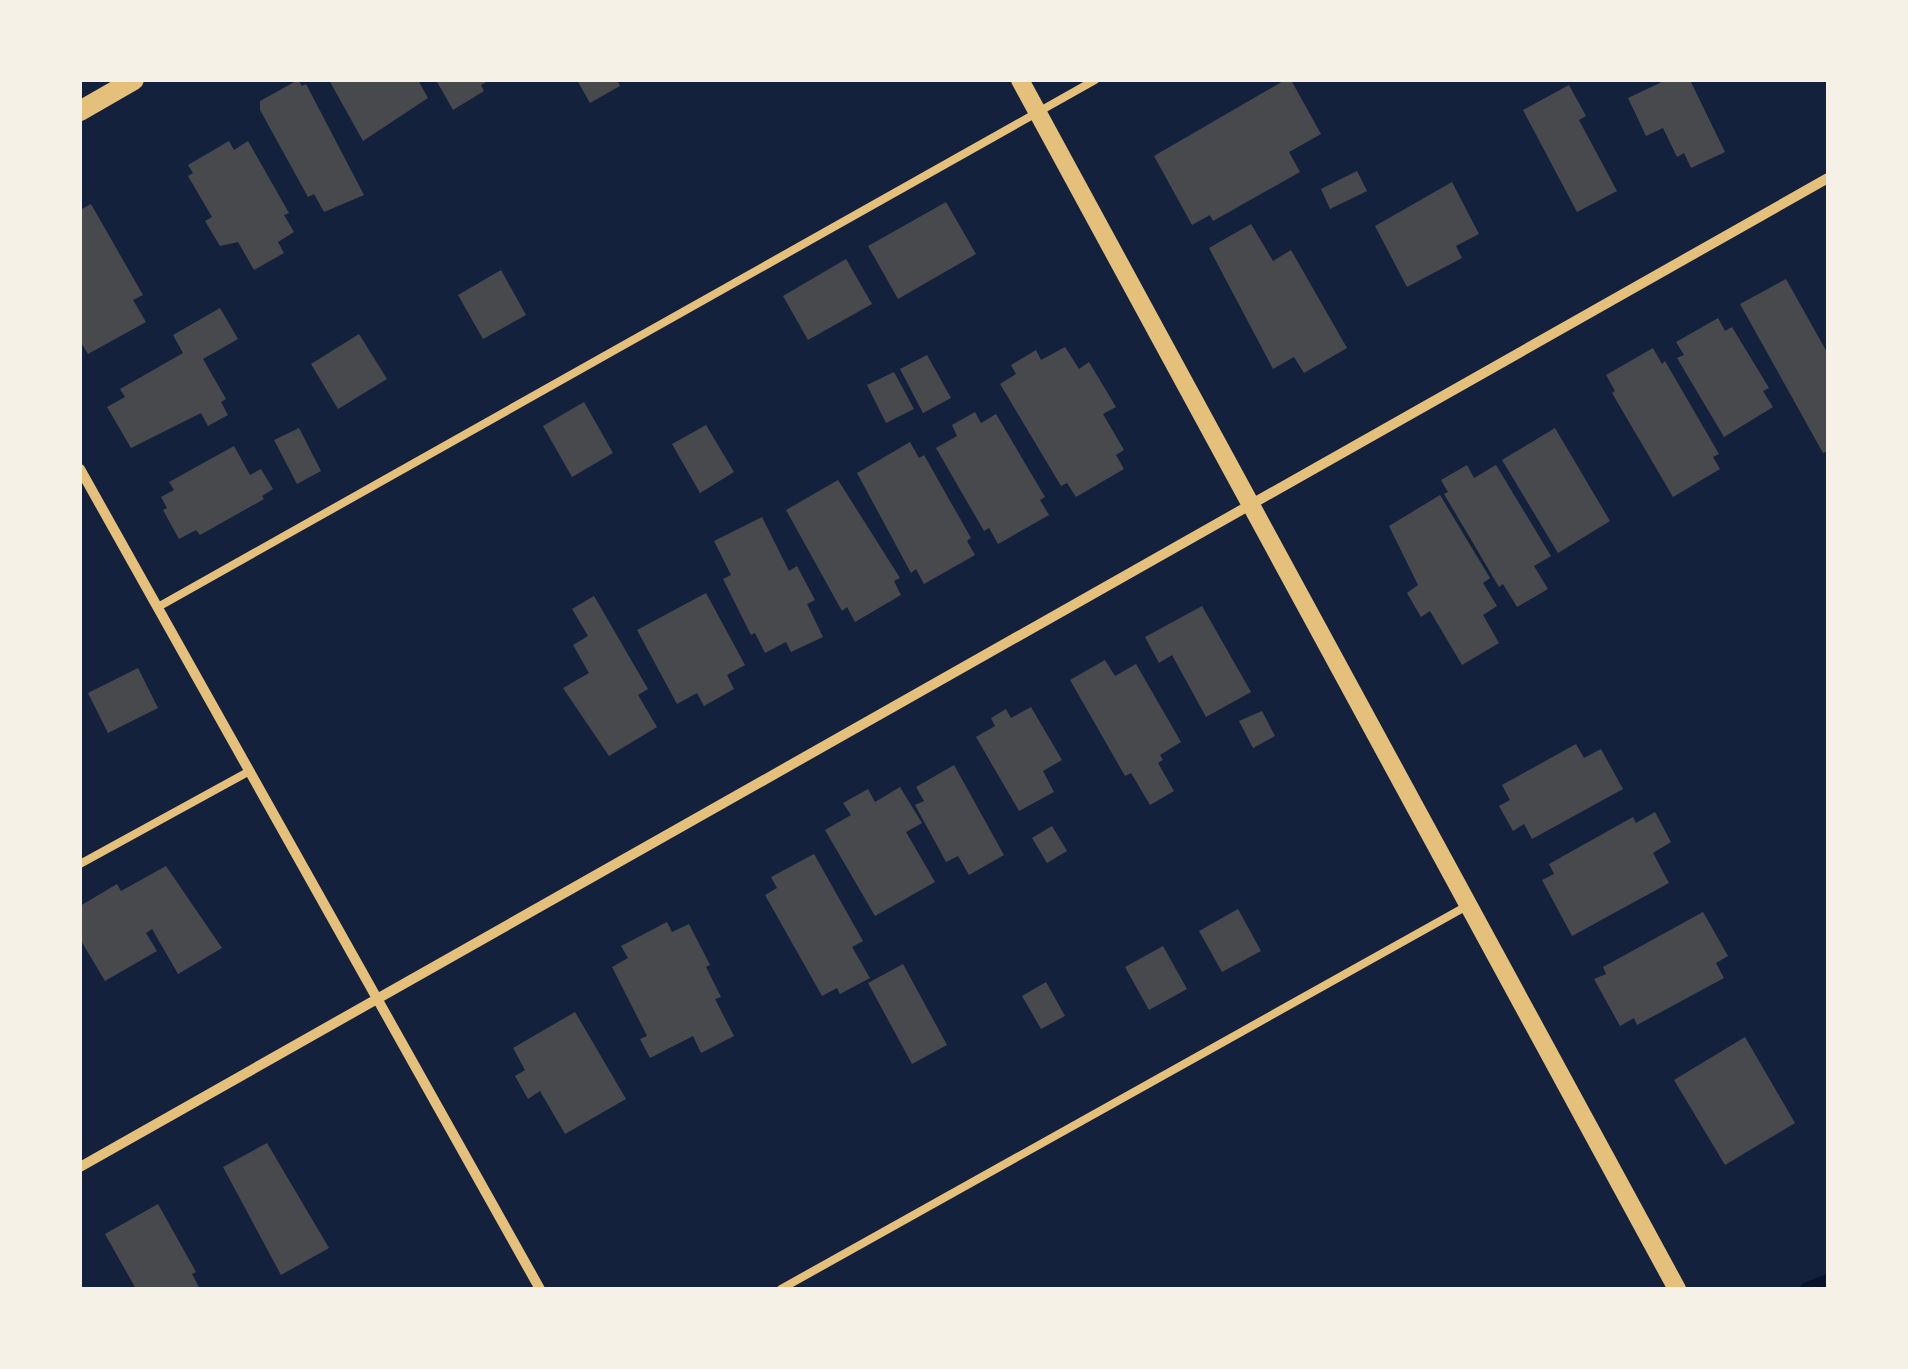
<!DOCTYPE html>
<html>
<head>
<meta charset="utf-8">
<style>
  body { margin:0 }
  #map { position:relative; width:1908px; height:1369px; overflow:hidden; background:#14213d; font-family:Roboto,sans-serif }
  div>[style] { position:absolute }
  .stream>* { height:15px; margin:-7.5px; padding:0 7.5px; transform-origin:7.5px; border-radius:7.5px; background:#0b132b }
  .building>* { inset:0; background:#48494c }
  .service>* { height:8px; margin:-4px; padding:0 4px; transform-origin:4px; border-radius:4px; background:#e5c07b }
  .minor>* { height:10px; margin:-5px; padding:0 5px; transform-origin:5px; border-radius:5px; background:#e5c07b }
  .tertiary>* { height:18px; margin:-9px; padding:0 9px; transform-origin:9px; border-radius:9px; background:#e5c07b }
  .secondary>* { height:20px; margin:-10px; padding:0 10px; transform-origin:10px; border-radius:10px; background:#e5c07b }
  span { translate:-50% -50%; white-space:nowrap; text-align:center; line-height:1.15; -webkit-text-stroke:8px #f6f1e7; paint-order:stroke }
  .frame { position:absolute; inset:0; border:82px solid #f6f1e7; pointer-events:none }
</style>
</head>
<body>
<div id="map">
  <div class="stream">
    <i style="left:1807px;top:1289px;width:22px;rotate:-21deg"></i>
  </div>
  <div class="building">
    <i style="clip-path:polygon(298px 80px,302px 86px,306px 84px,364px 195px,324px 212px,314px 194px,308px 197px,260px 110px,260px 101px)"></i>
    <i style="clip-path:polygon(329px 80px,418px 80px,428px 98px,363px 141px)"></i>
    <i style="clip-path:polygon(436px 80px,490px 80px,481px 85px,484px 91px,453px 110px)"></i>
    <i style="clip-path:polygon(577px 80px,617px 80px,620px 86px,590px 103px)"></i>
    <i style="clip-path:polygon(1285px 80px,1291px 80px,1321px 134px,1289px 152px,1300px 172px,1213px 221px,1210px 215px,1192px 225px,1154px 156px)"></i>
    <i style="clip-path:polygon(1666px 80px,1690px 80px,1725px 152px,1691px 168px,1684px 153px,1677px 157px,1663px 128px,1646px 136px,1628px 98px)"></i>
    <i style="clip-path:polygon(1569px 85px,1586px 116px,1579px 120px,1617px 191px,1577px 212px,1523px 110px)"></i>
    <i style="clip-path:polygon(229px 141px,234px 150px,248px 141px,289px 213px,284px 215px,294px 232px,278px 242px,284px 253px,254px 270px,238px 242px,220px 246px,205px 221px,212px 217px,188px 176px,193px 173px,188px 165px)"></i>
    <i style="clip-path:polygon(1357px 171px,1367px 191px,1330px 209px,1321px 189px)"></i>
    <i style="clip-path:polygon(1452px 182px,1479px 234px,1456px 246px,1462px 258px,1407px 287px,1375px 226px)"></i>
    <i style="clip-path:polygon(946px 202px,976px 254px,898px 299px,868px 246px)"></i>
    <i style="clip-path:polygon(91px 204px,143px 295px,133px 300px,146px 322px,88px 354px,80px 341px,80px 210px)"></i>
    <i style="clip-path:polygon(1251px 224px,1273px 261px,1291px 250px,1347px 348px,1304px 373px,1294px 357px,1273px 369px,1209px 248px)"></i>
    <i style="clip-path:polygon(846px 259px,872px 304px,808px 340px,783px 296px)"></i>
    <i style="clip-path:polygon(501px 270px,526px 315px,483px 339px,458px 295px)"></i>
    <i style="clip-path:polygon(1786px 279px,1828px 354px,1828px 451px,1823px 453px,1740px 304px)"></i>
    <i style="clip-path:polygon(220px 308px,238px 339px,203px 359px,226px 399px,221px 402px,228px 415px,208px 426px,201px 413px,131px 448px,107px 407px,125px 397px,120px 389px,183px 353px,173px 335px)"></i>
    <i style="clip-path:polygon(1718px 318px,1725px 331px,1732px 327px,1769px 388px,1763px 391px,1773px 407px,1724px 437px,1677px 358px,1684px 355px,1676px 342px)"></i>
    <i style="clip-path:polygon(359px 334px,387px 379px,338px 409px,311px 364px)"></i>
    <i style="clip-path:polygon(1065px 347px,1079px 369px,1089px 362px,1116px 407px,1103px 414px,1124px 450px,1116px 455px,1124px 469px,1076px 497px,1067px 483px,1061px 486px,1000px 384px,1016px 374px,1011px 365px,1036px 350px,1041px 360px)"></i>
    <i style="clip-path:polygon(1653px 348px,1662px 364px,1665px 361px,1719px 454px,1713px 457px,1720px 469px,1673px 497px,1612px 393px,1615px 391px,1606px 375px)"></i>
    <i style="clip-path:polygon(927px 355px,951px 398px,923px 413px,900px 369px)"></i>
    <i style="clip-path:polygon(894px 372px,914px 409px,886px 423px,867px 385px)"></i>
    <i style="clip-path:polygon(584px 402px,613px 453px,572px 477px,543px 426px)"></i>
    <i style="clip-path:polygon(975px 412px,981px 423px,996px 414px,1045px 497px,1040px 500px,1049px 515px,998px 544px,989px 528px,984px 531px,936px 448px,957px 436px,952px 425px)"></i>
    <i style="clip-path:polygon(706px 425px,734px 472px,700px 493px,672px 444px)"></i>
    <i style="clip-path:polygon(299px 428px,321px 471px,297px 484px,274px 440px)"></i>
    <i style="clip-path:polygon(1555px 428px,1610px 521px,1558px 553px,1502px 460px)"></i>
    <i style="clip-path:polygon(910px 442px,919px 458px,924px 455px,971px 538px,967px 541px,975px 555px,924px 584px,916px 569px,911px 573px,857px 473px)"></i>
    <i style="clip-path:polygon(234px 446px,250px 475px,261px 469px,273px 489px,262px 496px,264px 499px,200px 535px,196px 530px,179px 539px,163px 510px,167px 508px,161px 497px,174px 490px,169px 482px)"></i>
    <i style="clip-path:polygon(1467px 465px,1474px 478px,1496px 465px,1551px 556px,1534px 566px,1548px 589px,1517px 607px,1503px 584px,1499px 587px,1444px 494px,1448px 492px,1441px 480px)"></i>
    <i style="clip-path:polygon(838px 480px,900px 578px,894px 581px,901px 595px,855px 622px,847px 607px,842px 611px,786px 510px)"></i>
    <i style="clip-path:polygon(1440px 495px,1490px 578px,1483px 583px,1497px 606px,1483px 615px,1499px 643px,1462px 665px,1430px 611px,1421px 617px,1407px 593px,1418px 585px,1389px 526px)"></i>
    <i style="clip-path:polygon(762px 517px,789px 571px,797px 566px,815px 600px,807px 604px,823px 637px,791px 652px,786px 642px,765px 653px,755px 633px,751px 635px,723px 579px,731px 575px,714px 541px)"></i>
    <i style="clip-path:polygon(706px 593px,745px 665px,727px 675px,734px 689px,704px 706px,697px 693px,677px 704px,637px 630px)"></i>
    <i style="clip-path:polygon(594px 596px,648px 689px,638px 695px,657px 727px,609px 756px,563px 688px,589px 673px,573px 645px,588px 636px,572px 609px)"></i>
    <i style="clip-path:polygon(1202px 606px,1251px 692px,1206px 717px,1172px 655px,1159px 663px,1145px 637px)"></i>
    <i style="clip-path:polygon(1105px 660px,1115px 676px,1136px 664px,1181px 742px,1160px 755px,1163px 760px,1158px 763px,1174px 791px,1150px 805px,1131px 773px,1125px 776px,1070px 680px)"></i>
    <i style="clip-path:polygon(138px 668px,158px 708px,108px 733px,88px 693px)"></i>
    <i style="clip-path:polygon(1031px 707px,1062px 760px,1043px 771px,1054px 792px,1019px 811px,976px 737px,995px 726px,991px 718px,1006px 709px,1011px 718px)"></i>
    <i style="clip-path:polygon(1262px 711px,1275px 736px,1253px 748px,1239px 721px)"></i>
    <i style="clip-path:polygon(1576px 744px,1584px 758px,1601px 749px,1623px 789px,1532px 839px,1524px 824px,1513px 831px,1499px 806px,1510px 800px,1502px 785px)"></i>
    <i style="clip-path:polygon(954px 765px,1004px 855px,969px 875px,958px 856px,946px 862px,915px 805px,924px 801px,916px 787px)"></i>
    <i style="clip-path:polygon(900px 787px,922px 823px,906px 832px,935px 882px,875px 916px,825px 830px,851px 815px,843px 803px,868px 789px,875px 802px)"></i>
    <i style="clip-path:polygon(1655px 812px,1671px 842px,1653px 853px,1669px 883px,1572px 936px,1542px 880px,1554px 874px,1549px 864px,1633px 817px,1636px 823px)"></i>
    <i style="clip-path:polygon(1052px 826px,1067px 851px,1047px 863px,1032px 838px)"></i>
    <i style="clip-path:polygon(814px 854px,863px 941px,852px 947px,870px 978px,840px 994px,837px 988px,822px 996px,765px 895px,777px 888px,771px 877px)"></i>
    <i style="clip-path:polygon(166px 866px,222px 948px,178px 974px,152px 929px,146px 933px,157px 951px,105px 981px,80px 939px,80px 906px,117px 884px,121px 891px)"></i>
    <i style="clip-path:polygon(1238px 909px,1261px 951px,1222px 972px,1199px 931px)"></i>
    <i style="clip-path:polygon(1703px 912px,1728px 956px,1716px 963px,1724px 978px,1637px 1025px,1634px 1018px,1620px 1026px,1594px 979px,1606px 974px,1603px 967px)"></i>
    <i style="clip-path:polygon(667px 922px,672px 932px,689px 924px,710px 965px,706px 967px,721px 997px,715px 999px,734px 1036px,701px 1053px,693px 1036px,650px 1058px,640px 1039px,647px 1036px,612px 967px,628px 958px,621px 946px)"></i>
    <i style="clip-path:polygon(1163px 946px,1187px 989px,1149px 1010px,1125px 967px)"></i>
    <i style="clip-path:polygon(903px 964px,947px 1045px,912px 1064px,868px 983px)"></i>
    <i style="clip-path:polygon(1046px 982px,1065px 1016px,1041px 1029px,1022px 996px)"></i>
    <i style="clip-path:polygon(575px 1012px,626px 1099px,565px 1134px,540px 1091px,528px 1099px,515px 1076px,525px 1070px,513px 1048px)"></i>
    <i style="clip-path:polygon(1745px 1037px,1795px 1123px,1725px 1165px,1674px 1080px)"></i>
    <i style="clip-path:polygon(267px 1143px,329px 1248px,281px 1275px,223px 1167px)"></i>
    <i style="clip-path:polygon(158px 1204px,196px 1272px,192px 1274px,200px 1289px,136px 1289px,105px 1234px)"></i>
  </div>
  <div class="service">
    <i style="left:158px;top:607px;width:1075px;rotate:-29.35deg"></i>
    <i style="left:80px;top:864px;width:194px;rotate:-28.7deg"></i>
    <i style="left:781px;top:1289px;width:786px;rotate:-29.18deg"></i>
  </div>
  <div class="minor">
    <i style="left:80px;top:469px;width:940px;rotate:60.71deg"></i>
    <i style="left:80px;top:1167px;width:2008px;rotate:-29.5deg"></i>
  </div>
  <div class="tertiary">
    <i style="left:1020px;top:80px;width:1376px;rotate:61.48deg"></i>
  </div>
  <div class="secondary">
    <i style="left:80px;top:111px;width:62px;rotate:-29.9deg"></i>
  </div>
  <div class="frame"></div>
</div>
</body>
</html>
